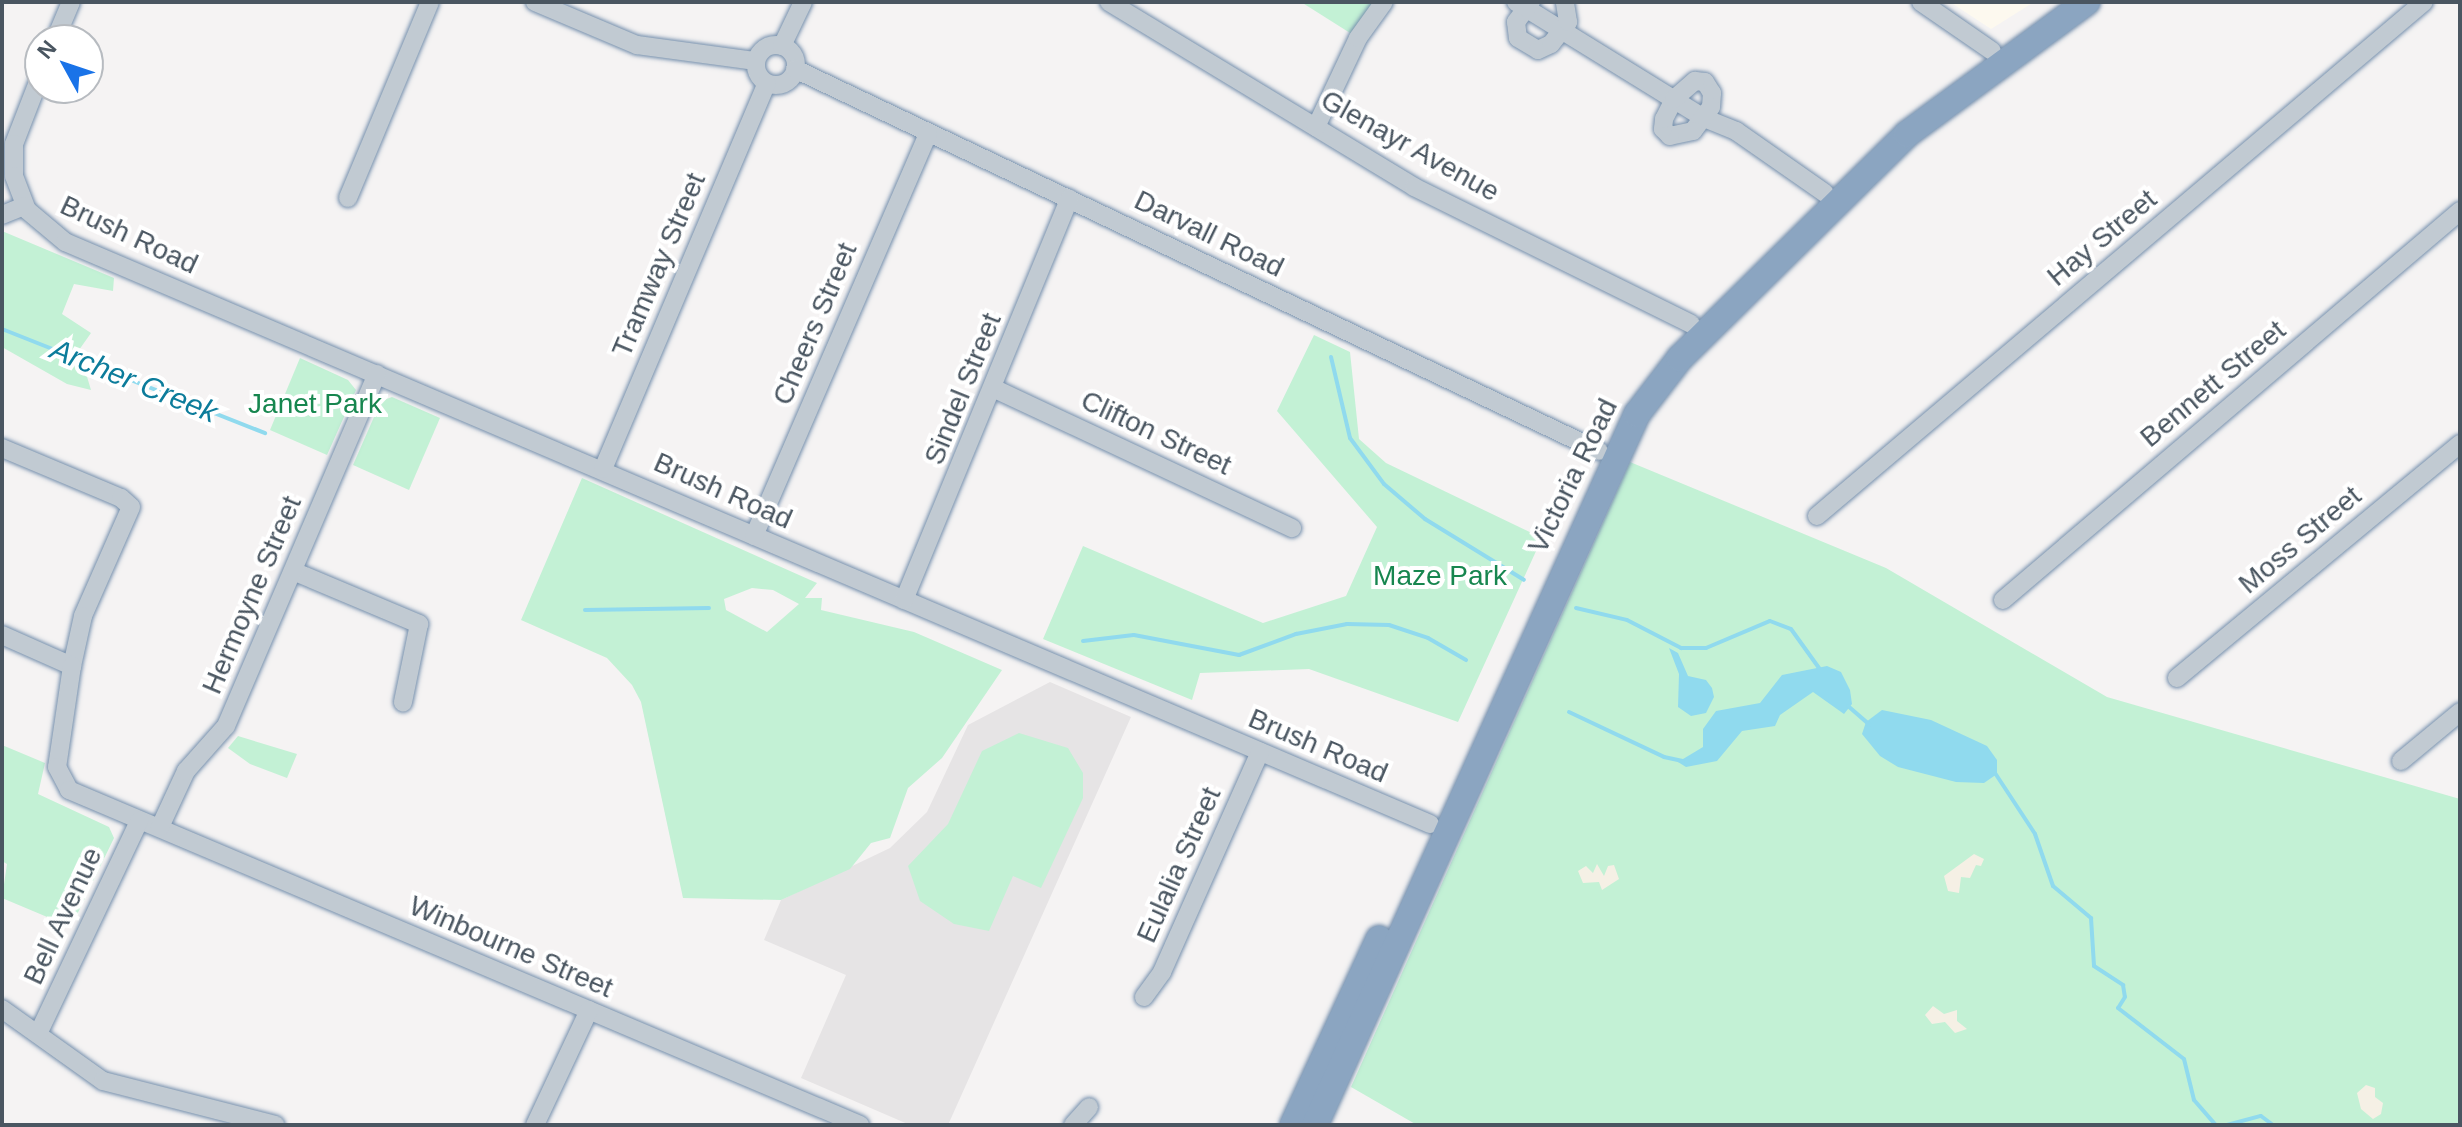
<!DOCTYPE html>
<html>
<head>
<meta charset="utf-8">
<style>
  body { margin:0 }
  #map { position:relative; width:2462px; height:1127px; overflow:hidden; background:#f5f3f3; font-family:Arial,sans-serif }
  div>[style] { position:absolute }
  .commercial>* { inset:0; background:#fdf9ef }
  .education>* { inset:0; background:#e6e4e5 }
  .green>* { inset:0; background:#c3f1d5 }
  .sand>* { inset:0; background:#f5f0e5 }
  .water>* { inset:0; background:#90daee }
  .stream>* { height:4px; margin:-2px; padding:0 2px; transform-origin:2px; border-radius:2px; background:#90daee }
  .roads { filter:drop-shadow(0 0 2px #7690ad) drop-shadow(0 0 2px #7690ad) }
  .minor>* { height:18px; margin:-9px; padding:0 9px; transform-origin:9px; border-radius:9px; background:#c1cad2 }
  .minor>.ring { margin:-9px; padding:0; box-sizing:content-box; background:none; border:18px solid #c1cad2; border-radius:50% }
  .highway>* { height:26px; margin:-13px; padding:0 13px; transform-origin:13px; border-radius:13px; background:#8ba5c1 }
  span { translate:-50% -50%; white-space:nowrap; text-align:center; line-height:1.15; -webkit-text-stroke:8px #fff; paint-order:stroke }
  .street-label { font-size:28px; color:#4a5661 }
  .park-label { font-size:28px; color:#17864f }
  .water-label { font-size:30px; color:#0c7c9b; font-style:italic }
  .frame { position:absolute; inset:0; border:4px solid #4a5661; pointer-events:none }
  .north { position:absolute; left:24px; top:24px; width:80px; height:80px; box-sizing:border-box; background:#fff; border:2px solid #b7bbc0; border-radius:50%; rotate:310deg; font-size:22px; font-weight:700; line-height:32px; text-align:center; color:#4a5661 }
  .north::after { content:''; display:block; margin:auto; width:28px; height:36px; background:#1a73e8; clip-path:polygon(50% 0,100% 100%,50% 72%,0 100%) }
</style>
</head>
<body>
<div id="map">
  <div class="commercial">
    <i style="clip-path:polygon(1950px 2px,2034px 2px,1991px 29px)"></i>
  </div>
  <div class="education">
    <i style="clip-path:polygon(1050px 682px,1131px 717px,948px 1125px,910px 1125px,801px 1078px,846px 975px,764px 940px,781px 900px,890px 848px,927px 812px,968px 725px)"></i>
  </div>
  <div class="green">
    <i style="clip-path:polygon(1301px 2px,1384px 2px,1358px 38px)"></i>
    <i style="clip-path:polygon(2px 231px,114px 278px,113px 291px,74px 284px,62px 314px,91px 333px,79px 350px,91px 390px,67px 384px,2px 347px)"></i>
    <i style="clip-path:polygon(1314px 335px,1350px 352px,1359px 439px,1386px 463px,1542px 538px,1458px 722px,1309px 669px,1200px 673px,1192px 700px,1043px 639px,1083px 546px,1263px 623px,1346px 596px,1377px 527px,1277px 411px)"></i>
    <i style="clip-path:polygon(300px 358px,348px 380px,356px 390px,327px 455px,270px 430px)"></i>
    <i style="clip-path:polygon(392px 397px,440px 418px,409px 490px,353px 465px,381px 401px)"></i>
    <i style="clip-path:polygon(1630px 462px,1886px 568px,2107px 697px,2460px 799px,2460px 1125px,1417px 1125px,1351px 1087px)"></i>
    <i style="clip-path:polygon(evenodd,582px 478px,817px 583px,805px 598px,822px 598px,821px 610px,914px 632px,1002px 670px,942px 758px,908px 788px,890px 838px,871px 843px,850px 869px,781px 900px,683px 898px,641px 702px,632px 685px,607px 658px,521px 620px,582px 478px,752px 588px,773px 590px,799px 604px,767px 632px,726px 610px,724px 599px,752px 588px)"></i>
    <i style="clip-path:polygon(1019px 733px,1068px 748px,1083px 773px,1083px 798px,1041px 888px,1013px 876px,989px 931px,954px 924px,920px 901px,908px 866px,948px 824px,982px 751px)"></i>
    <i style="clip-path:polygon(238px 736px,297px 754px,287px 778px,250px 764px,228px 748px)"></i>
    <i style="clip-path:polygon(2px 745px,45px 763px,38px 794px,109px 827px,114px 838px,71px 927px,2px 898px,7px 864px,2px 861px)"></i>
  </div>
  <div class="sand">
    <i style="clip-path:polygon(1974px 854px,1984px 859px,1981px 866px,1976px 865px,1970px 878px,1961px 877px,1959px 893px,1948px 891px,1944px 876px)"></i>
    <i style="clip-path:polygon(1597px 864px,1604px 876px,1608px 866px,1614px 865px,1619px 879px,1602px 890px,1599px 882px,1583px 883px,1578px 871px,1586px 866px,1593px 873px)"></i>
    <i style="clip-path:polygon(1933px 1006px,1944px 1014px,1957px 1010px,1957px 1021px,1967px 1029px,1955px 1033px,1945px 1022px,1932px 1024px,1925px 1015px)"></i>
    <i style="clip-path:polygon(2366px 1085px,2375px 1088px,2375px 1097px,2383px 1103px,2381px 1114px,2373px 1119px,2361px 1109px,2357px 1093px)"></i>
  </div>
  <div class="water">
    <i style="clip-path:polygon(1669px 648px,1678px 653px,1688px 676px,1706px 680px,1712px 688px,1714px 697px,1706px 713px,1691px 716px,1678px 707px,1679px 674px)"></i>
    <i style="clip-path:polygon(1827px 666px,1841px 672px,1850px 690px,1852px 704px,1844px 714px,1813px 692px,1780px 715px,1775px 726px,1742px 731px,1717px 761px,1686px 767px,1678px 762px,1703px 747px,1703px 729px,1716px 711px,1760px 703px,1782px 675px)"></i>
    <i style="clip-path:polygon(1882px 710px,1931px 720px,1987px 746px,1997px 760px,1997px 774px,1984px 783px,1956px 782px,1898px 767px,1880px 756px,1862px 734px,1866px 722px)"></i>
  </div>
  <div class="stream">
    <i style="left:2px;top:329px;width:283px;rotate:21.6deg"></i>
    <i style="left:1331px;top:357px;width:83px;rotate:76.8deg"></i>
    <i style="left:1350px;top:438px;width:57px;rotate:53.5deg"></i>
    <i style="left:1384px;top:484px;width:54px;rotate:40.5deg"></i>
    <i style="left:1425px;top:519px;width:116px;rotate:31.6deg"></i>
    <i style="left:1576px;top:608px;width:52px;rotate:13.2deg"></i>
    <i style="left:1627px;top:620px;width:61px;rotate:27.4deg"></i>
    <i style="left:1681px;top:648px;width:25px"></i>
    <i style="left:1706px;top:648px;width:69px;rotate:-22.9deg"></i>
    <i style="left:1770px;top:621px;width:22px;rotate:21deg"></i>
    <i style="left:1791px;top:629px;width:48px;rotate:54.3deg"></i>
    <i style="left:585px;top:610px;width:124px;rotate:-0.9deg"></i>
    <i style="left:1083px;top:641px;width:51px;rotate:-6.7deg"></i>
    <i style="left:1134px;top:635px;width:107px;rotate:10.8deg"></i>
    <i style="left:1239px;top:655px;width:61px;rotate:-20.2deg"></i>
    <i style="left:1296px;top:634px;width:52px;rotate:-11.1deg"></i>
    <i style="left:1347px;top:624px;width:42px;rotate:1.4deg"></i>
    <i style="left:1389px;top:625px;width:41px;rotate:18.4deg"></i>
    <i style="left:1428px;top:638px;width:44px;rotate:30.1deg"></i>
    <i style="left:1848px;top:706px;width:28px;rotate:41deg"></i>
    <i style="left:1569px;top:712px;width:105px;rotate:25.3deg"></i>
    <i style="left:1664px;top:757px;width:19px;rotate:12deg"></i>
    <i style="left:1995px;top:773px;width:73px;rotate:56.7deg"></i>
    <i style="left:2035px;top:834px;width:55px;rotate:70.9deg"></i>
    <i style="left:2053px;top:886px;width:50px;rotate:40.1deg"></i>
    <i style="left:2091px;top:918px;width:48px;rotate:86.4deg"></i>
    <i style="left:2094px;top:966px;width:35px;rotate:33deg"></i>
    <i style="left:2123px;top:985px;width:12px;rotate:81deg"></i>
    <i style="left:2125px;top:997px;width:13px;rotate:122deg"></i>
    <i style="left:2118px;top:1008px;width:83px;rotate:37.7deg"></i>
    <i style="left:2184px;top:1059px;width:42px;rotate:76.3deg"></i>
    <i style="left:2194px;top:1100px;width:33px;rotate:49deg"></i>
    <i style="left:2227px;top:1125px;width:35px;rotate:-15deg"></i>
    <i style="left:2261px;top:1116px;width:15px;rotate:37deg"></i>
  </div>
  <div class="roads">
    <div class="minor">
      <i style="left:535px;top:2px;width:111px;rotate:22.9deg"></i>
      <i style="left:637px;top:45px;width:120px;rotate:7.7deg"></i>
      <i style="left:1109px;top:2px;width:357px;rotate:31.2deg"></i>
      <i style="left:1414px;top:187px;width:309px;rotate:26.3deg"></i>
      <i style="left:1516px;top:2px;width:221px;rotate:31.7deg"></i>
      <i style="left:1704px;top:118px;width:35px;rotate:22deg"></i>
      <i style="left:1736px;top:131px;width:108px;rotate:34.9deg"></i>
      <i style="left:1531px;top:2px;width:25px;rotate:127deg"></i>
      <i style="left:1516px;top:22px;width:16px;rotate:83deg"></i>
      <i style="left:1518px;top:38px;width:23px;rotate:31deg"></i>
      <i style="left:1538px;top:50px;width:14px;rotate:-25deg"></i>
      <i style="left:1551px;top:44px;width:28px;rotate:-52deg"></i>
      <i style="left:1568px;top:22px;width:20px;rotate:-99deg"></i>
      <i style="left:1921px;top:2px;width:86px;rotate:34.6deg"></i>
      <i style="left:55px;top:40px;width:41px;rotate:-67.2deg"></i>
      <i class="ring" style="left:756px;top:45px;width:22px;height:22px"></i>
      <i style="left:782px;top:46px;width:49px;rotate:-64.5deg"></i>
      <i style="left:795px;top:69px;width:890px;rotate:25.41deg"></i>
      <i style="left:40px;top:77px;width:72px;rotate:111.2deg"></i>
      <i style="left:14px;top:144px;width:32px;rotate:90deg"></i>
      <i style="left:14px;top:176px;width:36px;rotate:69deg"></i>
      <i style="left:27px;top:210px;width:50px;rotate:40.1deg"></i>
      <i style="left:65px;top:242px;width:1484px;rotate:23.09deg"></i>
      <i style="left:1695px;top:81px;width:10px;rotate:6deg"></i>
      <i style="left:1705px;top:82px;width:13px;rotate:58deg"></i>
      <i style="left:1712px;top:93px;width:14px;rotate:94deg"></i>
      <i style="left:1711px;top:107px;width:30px;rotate:127deg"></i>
      <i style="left:1693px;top:131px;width:24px;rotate:168deg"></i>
      <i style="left:1670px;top:136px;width:10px;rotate:-135deg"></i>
      <i style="left:1663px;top:129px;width:10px;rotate:-84deg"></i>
      <i style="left:1664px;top:119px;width:22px;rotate:-63deg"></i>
      <i style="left:1674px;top:99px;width:28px;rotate:-41deg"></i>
      <i style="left:1316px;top:127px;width:98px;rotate:-64.7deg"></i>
      <i style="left:1358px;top:38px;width:44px;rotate:-54.2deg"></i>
      <i style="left:348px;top:198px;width:212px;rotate:-67.3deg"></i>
      <i style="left:2px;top:215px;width:24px;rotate:-22deg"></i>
      <i style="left:995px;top:389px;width:328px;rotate:25.1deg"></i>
      <i style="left:2px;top:448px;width:129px;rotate:22.8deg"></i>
      <i style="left:121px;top:498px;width:13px;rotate:42deg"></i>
      <i style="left:131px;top:507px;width:119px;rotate:113.8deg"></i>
      <i style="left:83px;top:616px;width:51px;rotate:102.4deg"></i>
      <i style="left:603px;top:469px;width:419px;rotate:-67deg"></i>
      <i style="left:1817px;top:516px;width:795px;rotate:-40.26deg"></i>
      <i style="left:754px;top:536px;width:438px;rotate:-66.6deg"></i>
      <i style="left:293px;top:571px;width:137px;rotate:22.8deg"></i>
      <i style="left:419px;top:624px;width:80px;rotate:101.6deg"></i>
      <i style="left:904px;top:600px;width:434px;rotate:-67.6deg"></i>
      <i style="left:2003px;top:600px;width:600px;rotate:-40.4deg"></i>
      <i style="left:2px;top:635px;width:77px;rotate:23.9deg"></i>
      <i style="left:72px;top:666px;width:102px;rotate:98.4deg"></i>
      <i style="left:57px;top:767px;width:26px;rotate:62deg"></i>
      <i style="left:69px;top:790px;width:859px;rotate:22.95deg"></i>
      <i style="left:2177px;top:678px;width:367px;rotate:-39.6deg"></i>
      <i style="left:2401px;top:761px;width:77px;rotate:-39.7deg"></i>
      <i style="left:160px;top:827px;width:62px;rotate:-65.1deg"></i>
      <i style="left:186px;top:771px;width:60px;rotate:-48.4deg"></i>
      <i style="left:226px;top:726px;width:383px;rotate:-66.8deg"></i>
      <i style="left:1144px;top:997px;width:31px;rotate:-54deg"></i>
      <i style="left:1162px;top:972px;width:241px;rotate:-66deg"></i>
      <i style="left:2px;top:1009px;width:124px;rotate:35.5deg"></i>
      <i style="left:103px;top:1081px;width:178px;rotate:14.3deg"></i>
      <i style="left:38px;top:1034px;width:236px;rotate:-64.6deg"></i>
      <i style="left:535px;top:1125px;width:127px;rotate:-64.8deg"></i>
      <i style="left:1073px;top:1125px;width:24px;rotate:-48deg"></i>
    </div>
    <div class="highway">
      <i style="left:1293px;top:1125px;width:205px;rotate:-65.2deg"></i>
      <i style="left:1315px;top:1125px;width:781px;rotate:-65.64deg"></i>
      <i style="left:1637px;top:414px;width:71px;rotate:-52.5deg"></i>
      <i style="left:1680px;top:358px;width:319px;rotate:-44.6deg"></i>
      <i style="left:1907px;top:134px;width:223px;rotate:-36.3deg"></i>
    </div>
  </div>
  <div class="street-label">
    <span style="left:1410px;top:146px;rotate:29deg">Glenayr Avenue</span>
    <span style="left:1209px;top:234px;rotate:26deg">Darvall Road</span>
    <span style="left:129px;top:235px;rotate:25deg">Brush Road</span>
    <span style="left:2102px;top:238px;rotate:-40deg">Hay Street</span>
    <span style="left:659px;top:265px;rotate:-67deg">Tramway Street</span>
    <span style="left:815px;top:324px;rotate:-67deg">Cheers Street</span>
    <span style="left:2213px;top:384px;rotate:-40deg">Bennett Street</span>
    <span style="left:963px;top:389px;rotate:-68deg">Sindel Street</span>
    <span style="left:1156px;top:433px;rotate:25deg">Clifton Street</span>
    <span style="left:1573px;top:476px;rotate:-64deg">Victoria Road</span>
    <span style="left:723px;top:491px;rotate:24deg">Brush Road</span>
    <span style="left:2300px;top:540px;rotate:-40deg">Moss Street</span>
    <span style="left:252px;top:595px;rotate:-67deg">Hermoyne Street</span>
    <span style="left:1318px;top:746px;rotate:23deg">Brush Road</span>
    <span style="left:1179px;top:865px;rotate:-66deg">Eulalia Street</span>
    <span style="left:63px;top:916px;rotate:-65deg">Bell Avenue</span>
    <span style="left:511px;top:947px;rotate:23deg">Winbourne Street</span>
  </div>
  <div class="park-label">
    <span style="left:315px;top:404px">Janet Park</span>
    <span style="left:1440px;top:576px">Maze Park</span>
  </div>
  <div class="water-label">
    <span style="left:134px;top:381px;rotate:22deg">Archer Creek</span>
  </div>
  <div class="frame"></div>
  <div class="north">N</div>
</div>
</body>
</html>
